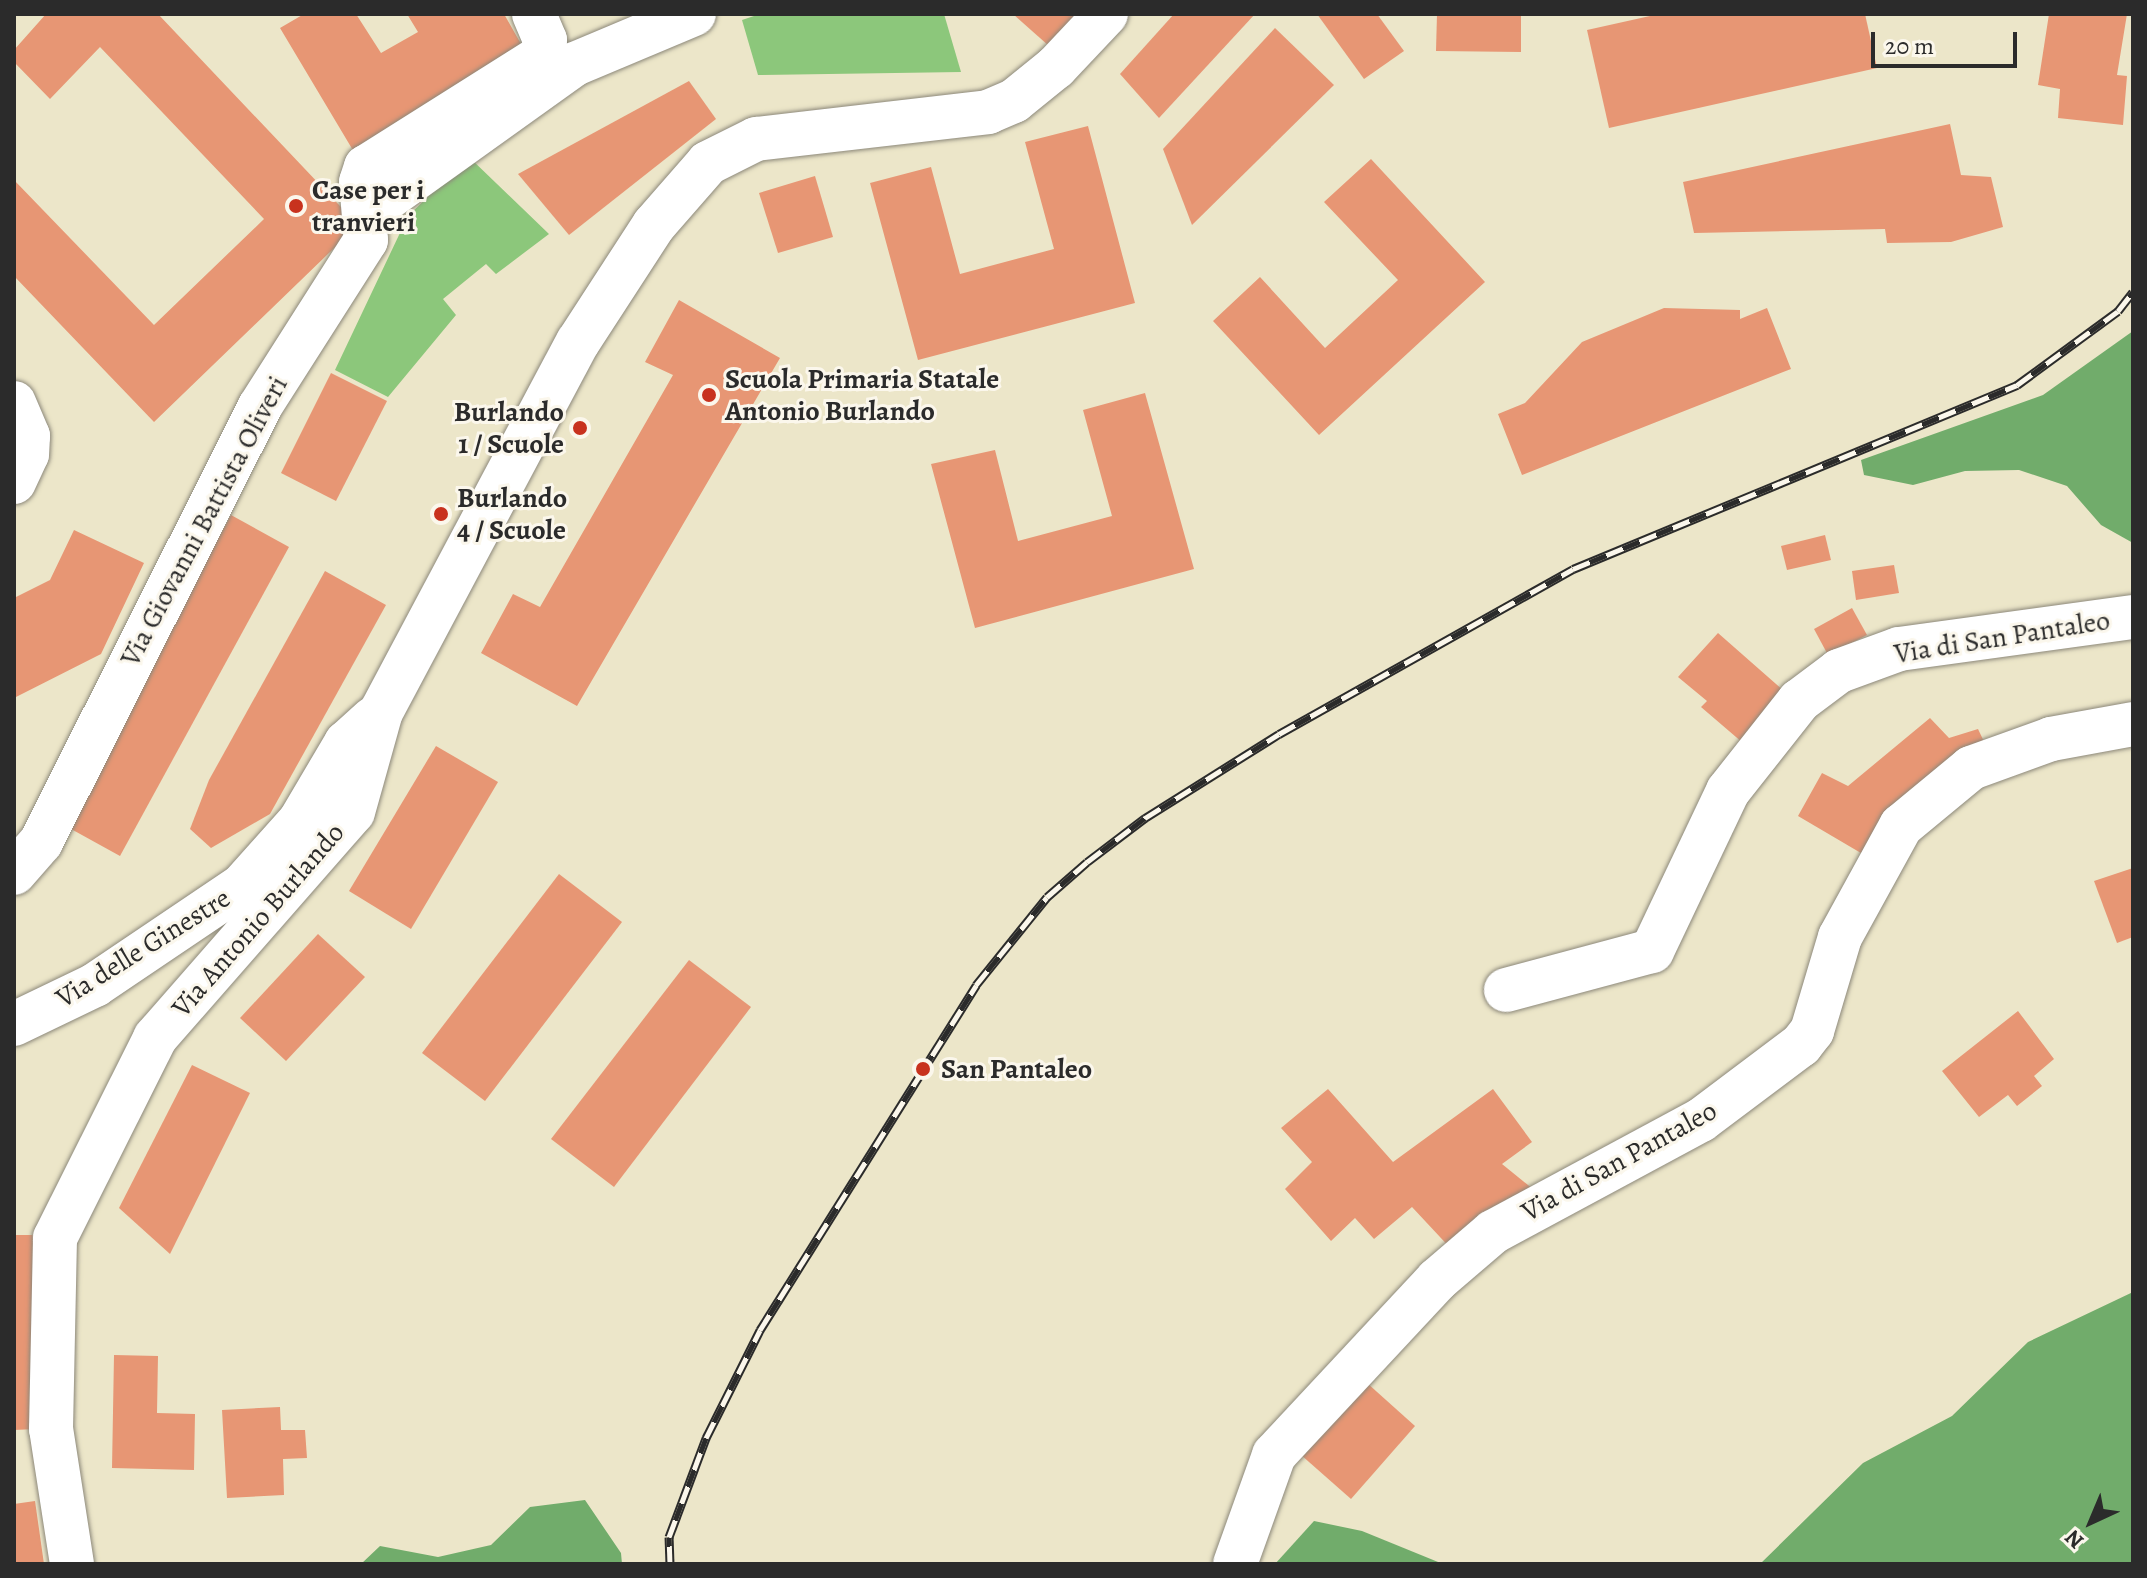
<!DOCTYPE html>
<html>
<head>
<meta charset="utf-8">
<style>
  body { margin:0 }
  #map { position:relative; width:2147px; height:1578px; overflow:hidden; background:#ece6c9; font-family:Alegreya,serif }
  div>[style] { position:absolute }
  .green>* { inset:0; background:#8cc77b }
  .forest>* { inset:0; background:#71ac6b }
  .building>* { inset:0; background:#e79674 }
  .roads { filter:drop-shadow(0 0 2px #8c887a) drop-shadow(0 0 2px #8c887a) }
  .minor>* { height:44px; margin:-22px; padding:0 22px; transform-origin:22px; border-radius:22px; background:#fff }
  .rail>* { height:9px; margin-top:-4.5px; transform-origin:0; background:repeating-linear-gradient(90deg,#fbf7ec 0 18px,#2b2b2b 0 36px); box-sizing:border-box; border-block:2px solid #2b2b2b }
  .dots>* { width:22px; height:22px; translate:-50% -50%; box-sizing:border-box; border:4px solid #fbf7ec; border-radius:50% }
  span { translate:-50% -50%; white-space:nowrap; text-align:center; line-height:1.15; -webkit-text-stroke:6px #fbf7ec; paint-order:stroke }
  .poi-label { font-size:28px; color:#2b2b2b; font-weight:700 }
  .left { translate:0 -50%; text-align:left }
  .right { translate:-100% -50%; text-align:right }
  .street-label { font-size:28px; color:#2b2b2b }
  .frame { position:absolute; inset:0; border:16px solid #2b2b2b; pointer-events:none }
  .north { position:absolute; left:2051px; top:1482px; width:80px; height:80px; -webkit-text-stroke:6px #fbf7ec; paint-order:stroke; rotate:224deg; font-size:22px; font-weight:700; line-height:32px; text-align:center; color:#2b2b2b }
  .north::after { content:''; display:block; margin:auto; width:28px; height:36px; background:#2b2b2b; clip-path:polygon(50% 0,100% 100%,50% 72%,0 100%) }
  .scale { position:absolute; left:1871px; top:32px; width:146px; height:36px; box-sizing:border-box; border:4px solid #2b2b2b; border-top:0; padding-left:10px; font-size:24px; line-height:28px; white-space:nowrap; color:#2b2b2b; -webkit-text-stroke:6px #fbf7ec; paint-order:stroke }
</style>
</head>
<body>
<div id="map">
  <div class="green">
    <i style="clip-path:polygon(760px 14px,944px 14px,961px 72px,758px 75px,742px 20px)"></i>
    <i style="clip-path:polygon(469px 157px,549px 234px,496px 274px,486px 264px,443px 299px,456px 315px,388px 397px,335px 370px,408px 216px)"></i>
  </div>
  <div class="forest">
    <i style="clip-path:polygon(2133px 331px,2133px 543px,2101px 525px,2067px 486px,2019px 470px,1965px 471px,1913px 485px,1864px 475px,1861px 460px,2043px 395px)"></i>
    <i style="clip-path:polygon(2133px 1292px,2133px 1564px,1760px 1564px,1863px 1463px,1952px 1416px,2028px 1342px)"></i>
    <i style="clip-path:polygon(585px 1500px,621px 1553px,622px 1564px,361px 1564px,380px 1546px,438px 1557px,491px 1545px,530px 1507px)"></i>
    <i style="clip-path:polygon(1314px 1521px,1362px 1531px,1443px 1564px,1275px 1564px)"></i>
  </div>
  <div class="building">
    <i style="clip-path:polygon(46px 14px,158px 14px,358px 225px,154px 422px,14px 276px,14px 180px,154px 325px,264px 219px,100px 47px,50px 99px,14px 62px,14px 50px)"></i>
    <i style="clip-path:polygon(304px 14px,356px 14px,381px 53px,418px 32px,407px 14px,504px 14px,525px 51px,354px 152px,280px 28px)"></i>
    <i style="clip-path:polygon(1013px 14px,1079px 14px,1049px 46px)"></i>
    <i style="clip-path:polygon(1174px 14px,1255px 14px,1159px 118px,1120px 74px)"></i>
    <i style="clip-path:polygon(1317px 14px,1377px 14px,1404px 51px,1364px 79px)"></i>
    <i style="clip-path:polygon(1437px 14px,1521px 14px,1521px 52px,1436px 51px)"></i>
    <i style="clip-path:polygon(1659px 14px,1865px 14px,1877px 68px,1609px 128px,1587px 30px)"></i>
    <i style="clip-path:polygon(2049px 14px,2127px 14px,2117px 75px,2127px 76px,2123px 125px,2058px 118px,2060px 89px,2038px 85px)"></i>
    <i style="clip-path:polygon(1275px 28px,1334px 85px,1192px 225px,1163px 149px)"></i>
    <i style="clip-path:polygon(689px 81px,716px 119px,569px 235px,518px 174px)"></i>
    <i style="clip-path:polygon(1950px 124px,1961px 175px,1991px 177px,2003px 227px,1951px 242px,1887px 243px,1885px 229px,1694px 233px,1683px 182px)"></i>
    <i style="clip-path:polygon(1088px 126px,1135px 303px,918px 360px,870px 183px,931px 167px,960px 274px,1054px 249px,1025px 142px)"></i>
    <i style="clip-path:polygon(1371px 159px,1485px 282px,1319px 435px,1213px 321px,1260px 277px,1325px 348px,1398px 280px,1324px 202px)"></i>
    <i style="clip-path:polygon(815px 176px,833px 237px,778px 253px,759px 193px)"></i>
    <i style="clip-path:polygon(679px 300px,780px 358px,577px 706px,481px 653px,513px 594px,540px 607px,673px 375px,645px 362px)"></i>
    <i style="clip-path:polygon(1664px 308px,1740px 310px,1740px 319px,1767px 308px,1791px 369px,1522px 475px,1498px 414px,1525px 403px,1582px 342px)"></i>
    <i style="clip-path:polygon(331px 373px,387px 401px,336px 501px,281px 473px)"></i>
    <i style="clip-path:polygon(1145px 393px,1194px 569px,975px 628px,931px 464px,995px 450px,1018px 541px,1112px 516px,1083px 410px)"></i>
    <i style="clip-path:polygon(231px 515px,289px 547px,120px 856px,62px 824px)"></i>
    <i style="clip-path:polygon(74px 530px,144px 563px,101px 654px,14px 698px,14px 598px,50px 580px)"></i>
    <i style="clip-path:polygon(1825px 535px,1831px 560px,1787px 570px,1781px 546px)"></i>
    <i style="clip-path:polygon(1894px 565px,1899px 593px,1856px 600px,1852px 571px)"></i>
    <i style="clip-path:polygon(325px 571px,386px 605px,270px 814px,211px 848px,190px 829px,209px 780px)"></i>
    <i style="clip-path:polygon(1852px 608px,1867px 635px,1828px 655px,1814px 629px)"></i>
    <i style="clip-path:polygon(1718px 633px,1784px 691px,1743px 743px,1701px 707px,1707px 701px,1678px 677px)"></i>
    <i style="clip-path:polygon(1930px 718px,1949px 738px,1978px 729px,1988px 750px,1866px 856px,1798px 816px,1822px 773px,1848px 786px)"></i>
    <i style="clip-path:polygon(436px 746px,498px 782px,411px 929px,349px 891px)"></i>
    <i style="clip-path:polygon(2133px 868px,2133px 937px,2117px 943px,2094px 881px)"></i>
    <i style="clip-path:polygon(559px 874px,622px 922px,485px 1101px,422px 1053px)"></i>
    <i style="clip-path:polygon(318px 934px,365px 977px,286px 1061px,240px 1018px)"></i>
    <i style="clip-path:polygon(689px 960px,751px 1007px,614px 1187px,551px 1139px)"></i>
    <i style="clip-path:polygon(2018px 1011px,2054px 1059px,2034px 1076px,2042px 1086px,2017px 1106px,2008px 1095px,1979px 1117px,1942px 1071px)"></i>
    <i style="clip-path:polygon(192px 1065px,250px 1093px,170px 1254px,119px 1208px)"></i>
    <i style="clip-path:polygon(1328px 1089px,1393px 1162px,1493px 1089px,1532px 1142px,1502px 1164px,1539px 1194px,1454px 1252px,1412px 1207px,1374px 1239px,1355px 1218px,1331px 1241px,1285px 1189px,1312px 1162px,1281px 1128px)"></i>
    <i style="clip-path:polygon(14px 1235px,34px 1235px,36px 1429px,14px 1430px)"></i>
    <i style="clip-path:polygon(114px 1355px,158px 1356px,157px 1413px,195px 1414px,194px 1470px,112px 1468px)"></i>
    <i style="clip-path:polygon(1357px 1374px,1415px 1426px,1351px 1499px,1292px 1447px)"></i>
    <i style="clip-path:polygon(280px 1407px,281px 1430px,305px 1430px,307px 1458px,283px 1459px,284px 1495px,227px 1498px,222px 1410px)"></i>
    <i style="clip-path:polygon(35px 1501px,44px 1564px,14px 1564px,14px 1504px)"></i>
  </div>
  <div class="roads">
    <div class="minor">
      <i style="left:368px;top:212px;width:254px;rotate:-35.6deg"></i>
      <i style="left:575px;top:64px;width:129px;rotate:-22.8deg"></i>
      <i style="left:14px;top:403px;width:36px;rotate:67deg"></i>
      <i style="left:28px;top:436px;width:18px;rotate:93deg"></i>
      <i style="left:27px;top:454px;width:31px;rotate:115deg"></i>
      <i style="left:14px;top:873px;width:41px;rotate:-48.9deg"></i>
      <i style="left:41px;top:842px;width:486px;rotate:-63.3deg"></i>
      <i style="left:259px;top:408px;width:199px;rotate:-57.5deg"></i>
      <i style="left:366px;top:240px;width:58px;rotate:-94.9deg"></i>
      <i style="left:361px;top:182px;width:16px;rotate:-72deg"></i>
      <i style="left:366px;top:167px;width:208px;rotate:-32.2deg"></i>
      <i style="left:542px;top:56px;width:16px;rotate:-79deg"></i>
      <i style="left:545px;top:40px;width:28px;rotate:-113deg"></i>
      <i style="left:1506px;top:990px;width:151px;rotate:-15deg"></i>
      <i style="left:1652px;top:951px;width:177px;rotate:-64.6deg"></i>
      <i style="left:1728px;top:791px;width:115px;rotate:-51.7deg"></i>
      <i style="left:1799px;top:701px;width:50px;rotate:-36.9deg"></i>
      <i style="left:1839px;top:671px;width:64px;rotate:-20.1deg"></i>
      <i style="left:1899px;top:649px;width:236px;rotate:-7.8deg"></i>
      <i style="left:14px;top:1024px;width:90px;rotate:-25.7deg"></i>
      <i style="left:95px;top:985px;width:177px;rotate:-34deg"></i>
      <i style="left:242px;top:886px;width:87px;rotate:-48.3deg"></i>
      <i style="left:300px;top:821px;width:91px;rotate:-59.5deg"></i>
      <i style="left:346px;top:743px;width:36px;rotate:-42deg"></i>
      <i style="left:72px;top:1564px;width:137px;rotate:-98.8deg"></i>
      <i style="left:51px;top:1429px;width:191px;rotate:-88.8deg"></i>
      <i style="left:55px;top:1238px;width:224px;rotate:-63.4deg"></i>
      <i style="left:155px;top:1038px;width:300px;rotate:-48.8deg"></i>
      <i style="left:353px;top:812px;width:104px;rotate:-74.4deg"></i>
      <i style="left:381px;top:712px;width:419px;rotate:-62deg"></i>
      <i style="left:578px;top:342px;width:140px;rotate:-57deg"></i>
      <i style="left:654px;top:225px;width:82px;rotate:-48.9deg"></i>
      <i style="left:708px;top:163px;width:54px;rotate:-26.6deg"></i>
      <i style="left:756px;top:139px;width:234px;rotate:-6.6deg"></i>
      <i style="left:988px;top:112px;width:28px;rotate:-23deg"></i>
      <i style="left:1014px;top:101px;width:54px;rotate:-39deg"></i>
      <i style="left:1056px;top:67px;width:73px;rotate:-46.7deg"></i>
      <i style="left:1235px;top:1564px;width:116px;rotate:-70.3deg"></i>
      <i style="left:1274px;top:1455px;width:239px;rotate:-47deg"></i>
      <i style="left:1437px;top:1280px;width:74px;rotate:-40.6deg"></i>
      <i style="left:1493px;top:1232px;width:236px;rotate:-28.3deg"></i>
      <i style="left:1701px;top:1120px;width:125px;rotate:-36.9deg"></i>
      <i style="left:1801px;top:1045px;width:18px;rotate:-52deg"></i>
      <i style="left:1812px;top:1031px;width:98px;rotate:-73.4deg"></i>
      <i style="left:1840px;top:937px;width:127px;rotate:-61.2deg"></i>
      <i style="left:1901px;top:826px;width:91px;rotate:-39.6deg"></i>
      <i style="left:1971px;top:768px;width:85px;rotate:-19.9deg"></i>
      <i style="left:2051px;top:739px;width:83px;rotate:-10.4deg"></i>
    </div>
  </div>
  <div class="rail">
    <i style="left:670px;top:1564px;width:27px;rotate:-92deg"></i>
    <i style="left:669px;top:1537px;width:106px;rotate:-69.5deg"></i>
    <i style="left:706px;top:1438px;width:121px;rotate:-63.4deg"></i>
    <i style="left:760px;top:1330px;width:407px;rotate:-57.9deg"></i>
    <i style="left:976px;top:985px;width:113px;rotate:-51.1deg"></i>
    <i style="left:1047px;top:897px;width:53px;rotate:-41.2deg"></i>
    <i style="left:1087px;top:862px;width:73px;rotate:-37.2deg"></i>
    <i style="left:1145px;top:818px;width:158px;rotate:-32.1deg"></i>
    <i style="left:1279px;top:734px;width:337px;rotate:-29.3deg"></i>
    <i style="left:1573px;top:569px;width:481px;rotate:-22.5deg"></i>
    <i style="left:2017px;top:385px;width:125px;rotate:-36.2deg"></i>
    <i style="left:2118px;top:311px;width:24px;rotate:-52deg"></i>
  </div>
  <div class="dots">
    <i style="left:296px;top:206px;background:#c8321e"></i>
    <i style="left:709px;top:395px;background:#c8321e"></i>
    <i style="left:580px;top:428px;background:#c8321e"></i>
    <i style="left:441px;top:514px;background:#c8321e"></i>
    <i style="left:923px;top:1069px;background:#c8321e"></i>
  </div>
  <div class="poi-label">
    <span class="left" style="left:312px;top:206px">Case per i<br>tranvieri</span>
    <span class="left" style="left:725px;top:395px">Scuola Primaria Statale<br>Antonio Burlando</span>
    <span class="right" style="left:564px;top:428px">Burlando<br>1 / Scuole</span>
    <span class="left" style="left:457px;top:514px">Burlando<br>4 / Scuole</span>
    <span class="left" style="left:941px;top:1069px">San Pantaleo</span>
  </div>
  <div class="street-label">
    <span style="left:204px;top:521px;rotate:-62deg">Via Giovanni Battista Oliveri</span>
    <span style="left:2002px;top:637px;rotate:-9deg">Via di San Pantaleo</span>
    <span style="left:258px;top:920px;rotate:-49deg">Via Antonio Burlando</span>
    <span style="left:143px;top:948px;rotate:-32deg">Via delle Ginestre</span>
    <span style="left:1619px;top:1161px;rotate:-29deg">Via di San Pantaleo</span>
  </div>
  <div class="frame"></div>
  <div class="north">N</div>
  <div class="scale">20 m</div>
</div>
</body>
</html>
